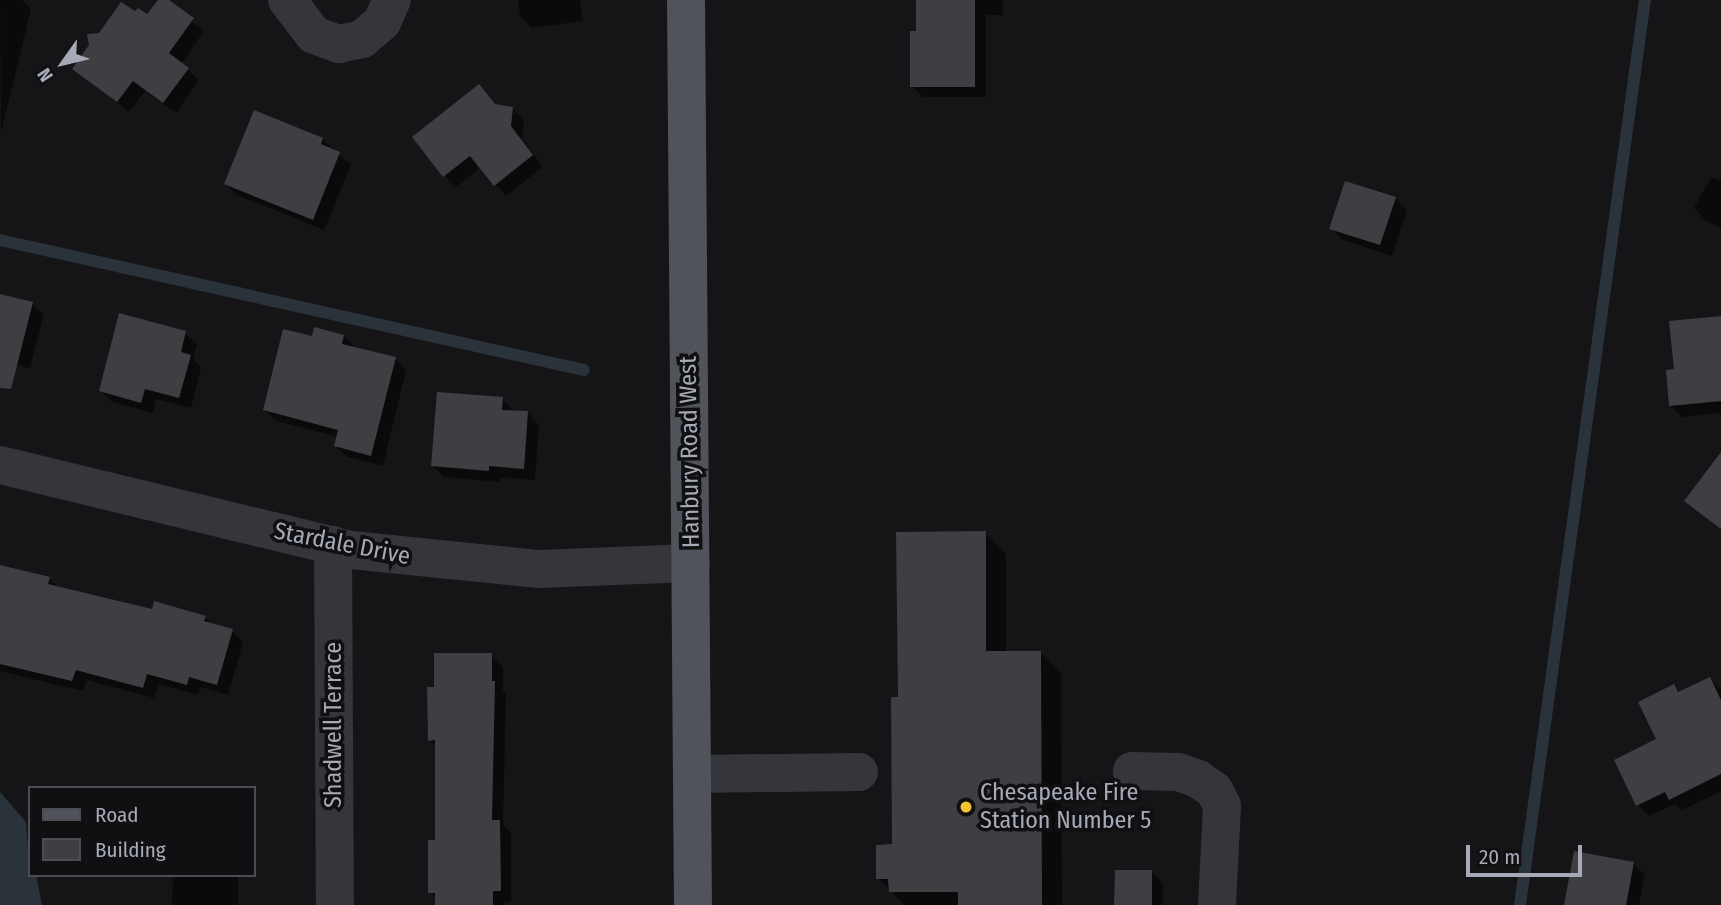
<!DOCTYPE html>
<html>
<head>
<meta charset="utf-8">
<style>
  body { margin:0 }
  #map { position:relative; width:1721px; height:905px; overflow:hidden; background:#151416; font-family:"Fira Sans Condensed",sans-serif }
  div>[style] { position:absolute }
  .water>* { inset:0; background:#2a323a }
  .shadow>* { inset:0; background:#0007 }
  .stream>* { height:12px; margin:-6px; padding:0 6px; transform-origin:6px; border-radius:6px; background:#2a323a }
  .building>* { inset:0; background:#3f3f43 }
  .minor>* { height:38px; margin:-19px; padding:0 19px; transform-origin:19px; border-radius:19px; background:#35363b }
  .major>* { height:38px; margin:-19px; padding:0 19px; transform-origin:19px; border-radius:19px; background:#51535a }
  .dots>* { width:19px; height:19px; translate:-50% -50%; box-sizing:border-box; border:4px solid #100f11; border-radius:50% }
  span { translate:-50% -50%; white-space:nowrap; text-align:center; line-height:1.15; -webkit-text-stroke:7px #100f11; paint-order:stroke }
  .street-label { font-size:24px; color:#a6aab7 }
  .poi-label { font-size:24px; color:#a6aab7 }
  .left { translate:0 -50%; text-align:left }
  .legend { position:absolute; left:28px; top:786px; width:228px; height:91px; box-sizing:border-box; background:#100f11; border:2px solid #4c4d53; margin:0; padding:9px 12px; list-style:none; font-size:21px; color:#a6aab7 }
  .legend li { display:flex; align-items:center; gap:14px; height:35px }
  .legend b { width:35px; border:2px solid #4c4d53 }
  .north { position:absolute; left:28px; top:28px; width:70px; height:70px; -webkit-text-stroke:5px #100f11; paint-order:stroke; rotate:236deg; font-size:19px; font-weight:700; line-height:28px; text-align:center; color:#a6aab7 }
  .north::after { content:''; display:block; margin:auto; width:24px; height:32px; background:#a6aab7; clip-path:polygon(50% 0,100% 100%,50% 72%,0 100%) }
  .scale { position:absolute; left:1466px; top:845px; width:116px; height:32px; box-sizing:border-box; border:4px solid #a6aab7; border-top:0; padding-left:9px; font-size:21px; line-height:24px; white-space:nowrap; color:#a6aab7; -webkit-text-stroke:5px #100f11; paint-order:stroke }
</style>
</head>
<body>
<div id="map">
  <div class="water">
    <i style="clip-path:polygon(0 792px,26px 822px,30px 875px,36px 875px,42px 905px,0 905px)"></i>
  </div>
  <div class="shadow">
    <i style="clip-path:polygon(0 0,22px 0,31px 9px,1px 133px)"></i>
    <i style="clip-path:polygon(160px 0,166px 0,204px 31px,181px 64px,199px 80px,176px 113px,145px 91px,129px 112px,74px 69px,100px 35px,135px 14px,148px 16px)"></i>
    <i style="clip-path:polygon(518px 0,580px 0,583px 21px,531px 28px,520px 16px)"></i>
    <i style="clip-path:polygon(918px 0,1003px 0,1003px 15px,986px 15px,986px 97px,923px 97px,912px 86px)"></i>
    <i style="clip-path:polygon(479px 87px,497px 106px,513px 109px,524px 120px,522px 139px,543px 167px,506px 196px,481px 167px,456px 187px,445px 176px)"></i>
    <i style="clip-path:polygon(322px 139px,351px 165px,324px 230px,237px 195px,226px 184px)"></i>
    <i style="clip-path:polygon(1711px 177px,1721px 181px,1721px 228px,1705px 220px,1694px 208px)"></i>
    <i style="clip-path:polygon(1347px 183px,1396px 199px,1407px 210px,1392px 256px,1343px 240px,1331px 228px)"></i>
    <i style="clip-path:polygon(0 296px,32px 304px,44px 315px,30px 368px,0 361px)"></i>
    <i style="clip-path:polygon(1721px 318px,1721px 413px,1682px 417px,1670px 405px)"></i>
    <i style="clip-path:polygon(185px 333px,197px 344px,193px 359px,201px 368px,191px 408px,156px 399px,153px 413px,112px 402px,101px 391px)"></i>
    <i style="clip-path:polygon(344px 336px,355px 348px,395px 359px,406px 370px,383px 466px,347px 457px,336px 446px,338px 437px,277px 421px,265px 410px)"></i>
    <i style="clip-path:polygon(502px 399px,513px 410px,528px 413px,539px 425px,535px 480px,500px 477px,500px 482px,444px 477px,433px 466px)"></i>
    <i style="clip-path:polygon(985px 533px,1006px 554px,1006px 652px,1040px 652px,1061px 673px,1062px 905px,904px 905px,878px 878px,894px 846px,899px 699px)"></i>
    <i style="clip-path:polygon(0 566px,49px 579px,60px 589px,153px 611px,205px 617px,213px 626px,232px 631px,243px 642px,228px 695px,200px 687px,198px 695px,158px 684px,154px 698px,87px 680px,83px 691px,0 671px)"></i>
    <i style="clip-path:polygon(491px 655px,503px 667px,503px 691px,506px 694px,503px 825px,511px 833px,511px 901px,504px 902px,504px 905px,437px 905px,437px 899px,430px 892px,437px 842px,437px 747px,429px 740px,436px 689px)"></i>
    <i style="clip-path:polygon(1710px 679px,1721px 690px,1721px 791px,1682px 810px,1675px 804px,1649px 816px,1638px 805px,1674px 686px,1681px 693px)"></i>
    <i style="clip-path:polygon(1633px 863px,1645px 875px,1639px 905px,1566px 905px)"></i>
    <i style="clip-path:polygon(1152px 872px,1163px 884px,1163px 905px,1116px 905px)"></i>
    <i style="clip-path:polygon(173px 875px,238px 875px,238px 905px,172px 905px)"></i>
  </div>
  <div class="stream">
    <i style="left:0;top:240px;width:598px;rotate:12.55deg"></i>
    <i style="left:1520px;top:905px;width:914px;rotate:-82.14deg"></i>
  </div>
  <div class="building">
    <i style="clip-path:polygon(158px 0,169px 0,194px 18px,169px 53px,189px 68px,163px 103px,133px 81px,117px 102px,72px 69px,89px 45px,87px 34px,99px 33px,121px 2px,135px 11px,138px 8px,147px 14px)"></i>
    <i style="clip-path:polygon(916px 0,975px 0,975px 87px,910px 87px,910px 31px,916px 31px)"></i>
    <i style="clip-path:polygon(479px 84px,495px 104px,513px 107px,511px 126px,533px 155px,494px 186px,470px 156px,443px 177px,412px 137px)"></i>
    <i style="clip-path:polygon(254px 110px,323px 138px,321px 144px,340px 152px,313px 220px,224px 184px)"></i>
    <i style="clip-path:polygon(1345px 181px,1396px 197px,1380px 245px,1329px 229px)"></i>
    <i style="clip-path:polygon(0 294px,33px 302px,11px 389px,0 388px)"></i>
    <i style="clip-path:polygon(119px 313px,186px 331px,181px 352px,191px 355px,179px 398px,145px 389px,141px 403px,99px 391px)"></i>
    <i style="clip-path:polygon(1721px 316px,1721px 401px,1669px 406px,1666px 370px,1674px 369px,1669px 321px)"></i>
    <i style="clip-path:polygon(314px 327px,344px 335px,342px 344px,396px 357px,371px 456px,334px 446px,338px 430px,263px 410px,283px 329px,312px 336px)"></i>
    <i style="clip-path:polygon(437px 392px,503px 397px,502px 410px,528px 411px,524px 469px,489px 466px,489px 471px,431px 466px)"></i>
    <i style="clip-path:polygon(1721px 452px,1721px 529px,1684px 501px)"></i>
    <i style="clip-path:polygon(986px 531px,986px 651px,1041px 651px,1042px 905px,958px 905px,958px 892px,889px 892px,888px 879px,876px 879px,876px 845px,892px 844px,891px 697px,898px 697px,896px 532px)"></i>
    <i style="clip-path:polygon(0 565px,50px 577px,48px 584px,152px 609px,154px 601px,206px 616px,204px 621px,233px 629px,217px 685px,189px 677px,187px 685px,147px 674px,143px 688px,76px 670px,72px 681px,0 664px)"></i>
    <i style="clip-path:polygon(434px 653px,492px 653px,492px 681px,495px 681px,492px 820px,500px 820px,501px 891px,493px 891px,493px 905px,435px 905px,435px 893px,428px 893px,428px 840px,435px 840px,435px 740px,428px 741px,427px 687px,434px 687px)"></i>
    <i style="clip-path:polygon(1710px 677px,1721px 700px,1721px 774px,1669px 800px,1665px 792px,1636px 806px,1614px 760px,1656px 739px,1638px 702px,1674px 684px,1678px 692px)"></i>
    <i style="clip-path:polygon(1574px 851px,1634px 862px,1626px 905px,1564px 905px)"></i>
    <i style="clip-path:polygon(1115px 870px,1152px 870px,1152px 905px,1114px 905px)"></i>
  </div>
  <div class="minor">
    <i style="left:287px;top:0;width:44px;rotate:52.4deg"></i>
    <i style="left:314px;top:35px;width:27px;rotate:20deg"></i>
    <i style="left:339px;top:44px;width:24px;rotate:-12deg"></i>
    <i style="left:362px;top:39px;width:26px;rotate:-40deg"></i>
    <i style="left:382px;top:22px;width:24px;rotate:-66deg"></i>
    <i style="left:0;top:465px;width:361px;rotate:13.6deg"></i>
    <i style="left:351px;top:550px;width:189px;rotate:5.8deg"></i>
    <i style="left:539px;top:569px;width:152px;rotate:-2.3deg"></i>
    <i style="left:333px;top:545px;width:360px;rotate:89.7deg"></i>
    <i style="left:1132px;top:771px;width:46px;rotate:1.2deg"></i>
    <i style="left:1178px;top:772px;width:21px;rotate:19deg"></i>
    <i style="left:1198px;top:779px;width:19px;rotate:35deg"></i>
    <i style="left:1214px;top:790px;width:18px;rotate:63deg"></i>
    <i style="left:1222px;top:806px;width:99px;rotate:92.9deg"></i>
    <i style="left:692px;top:774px;width:167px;rotate:-0.7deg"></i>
  </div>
  <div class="major">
    <i style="left:686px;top:0;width:905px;rotate:89.56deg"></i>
  </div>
  <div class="dots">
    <i style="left:966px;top:807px;background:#f4c32e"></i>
  </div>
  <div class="street-label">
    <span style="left:690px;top:452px;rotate:-91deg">Hanbury Road West</span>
    <span style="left:342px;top:544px;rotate:11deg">Stardale Drive</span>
    <span style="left:334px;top:725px;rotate:-90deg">Shadwell Terrace</span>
  </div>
  <div class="poi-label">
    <span class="left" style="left:980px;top:807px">Chesapeake Fire<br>Station Number 5</span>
  </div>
  <ul class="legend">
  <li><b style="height:9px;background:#51535a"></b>Road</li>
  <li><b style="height:19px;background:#3f3f43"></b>Building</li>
  </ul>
  <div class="north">N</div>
  <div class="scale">20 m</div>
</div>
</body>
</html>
